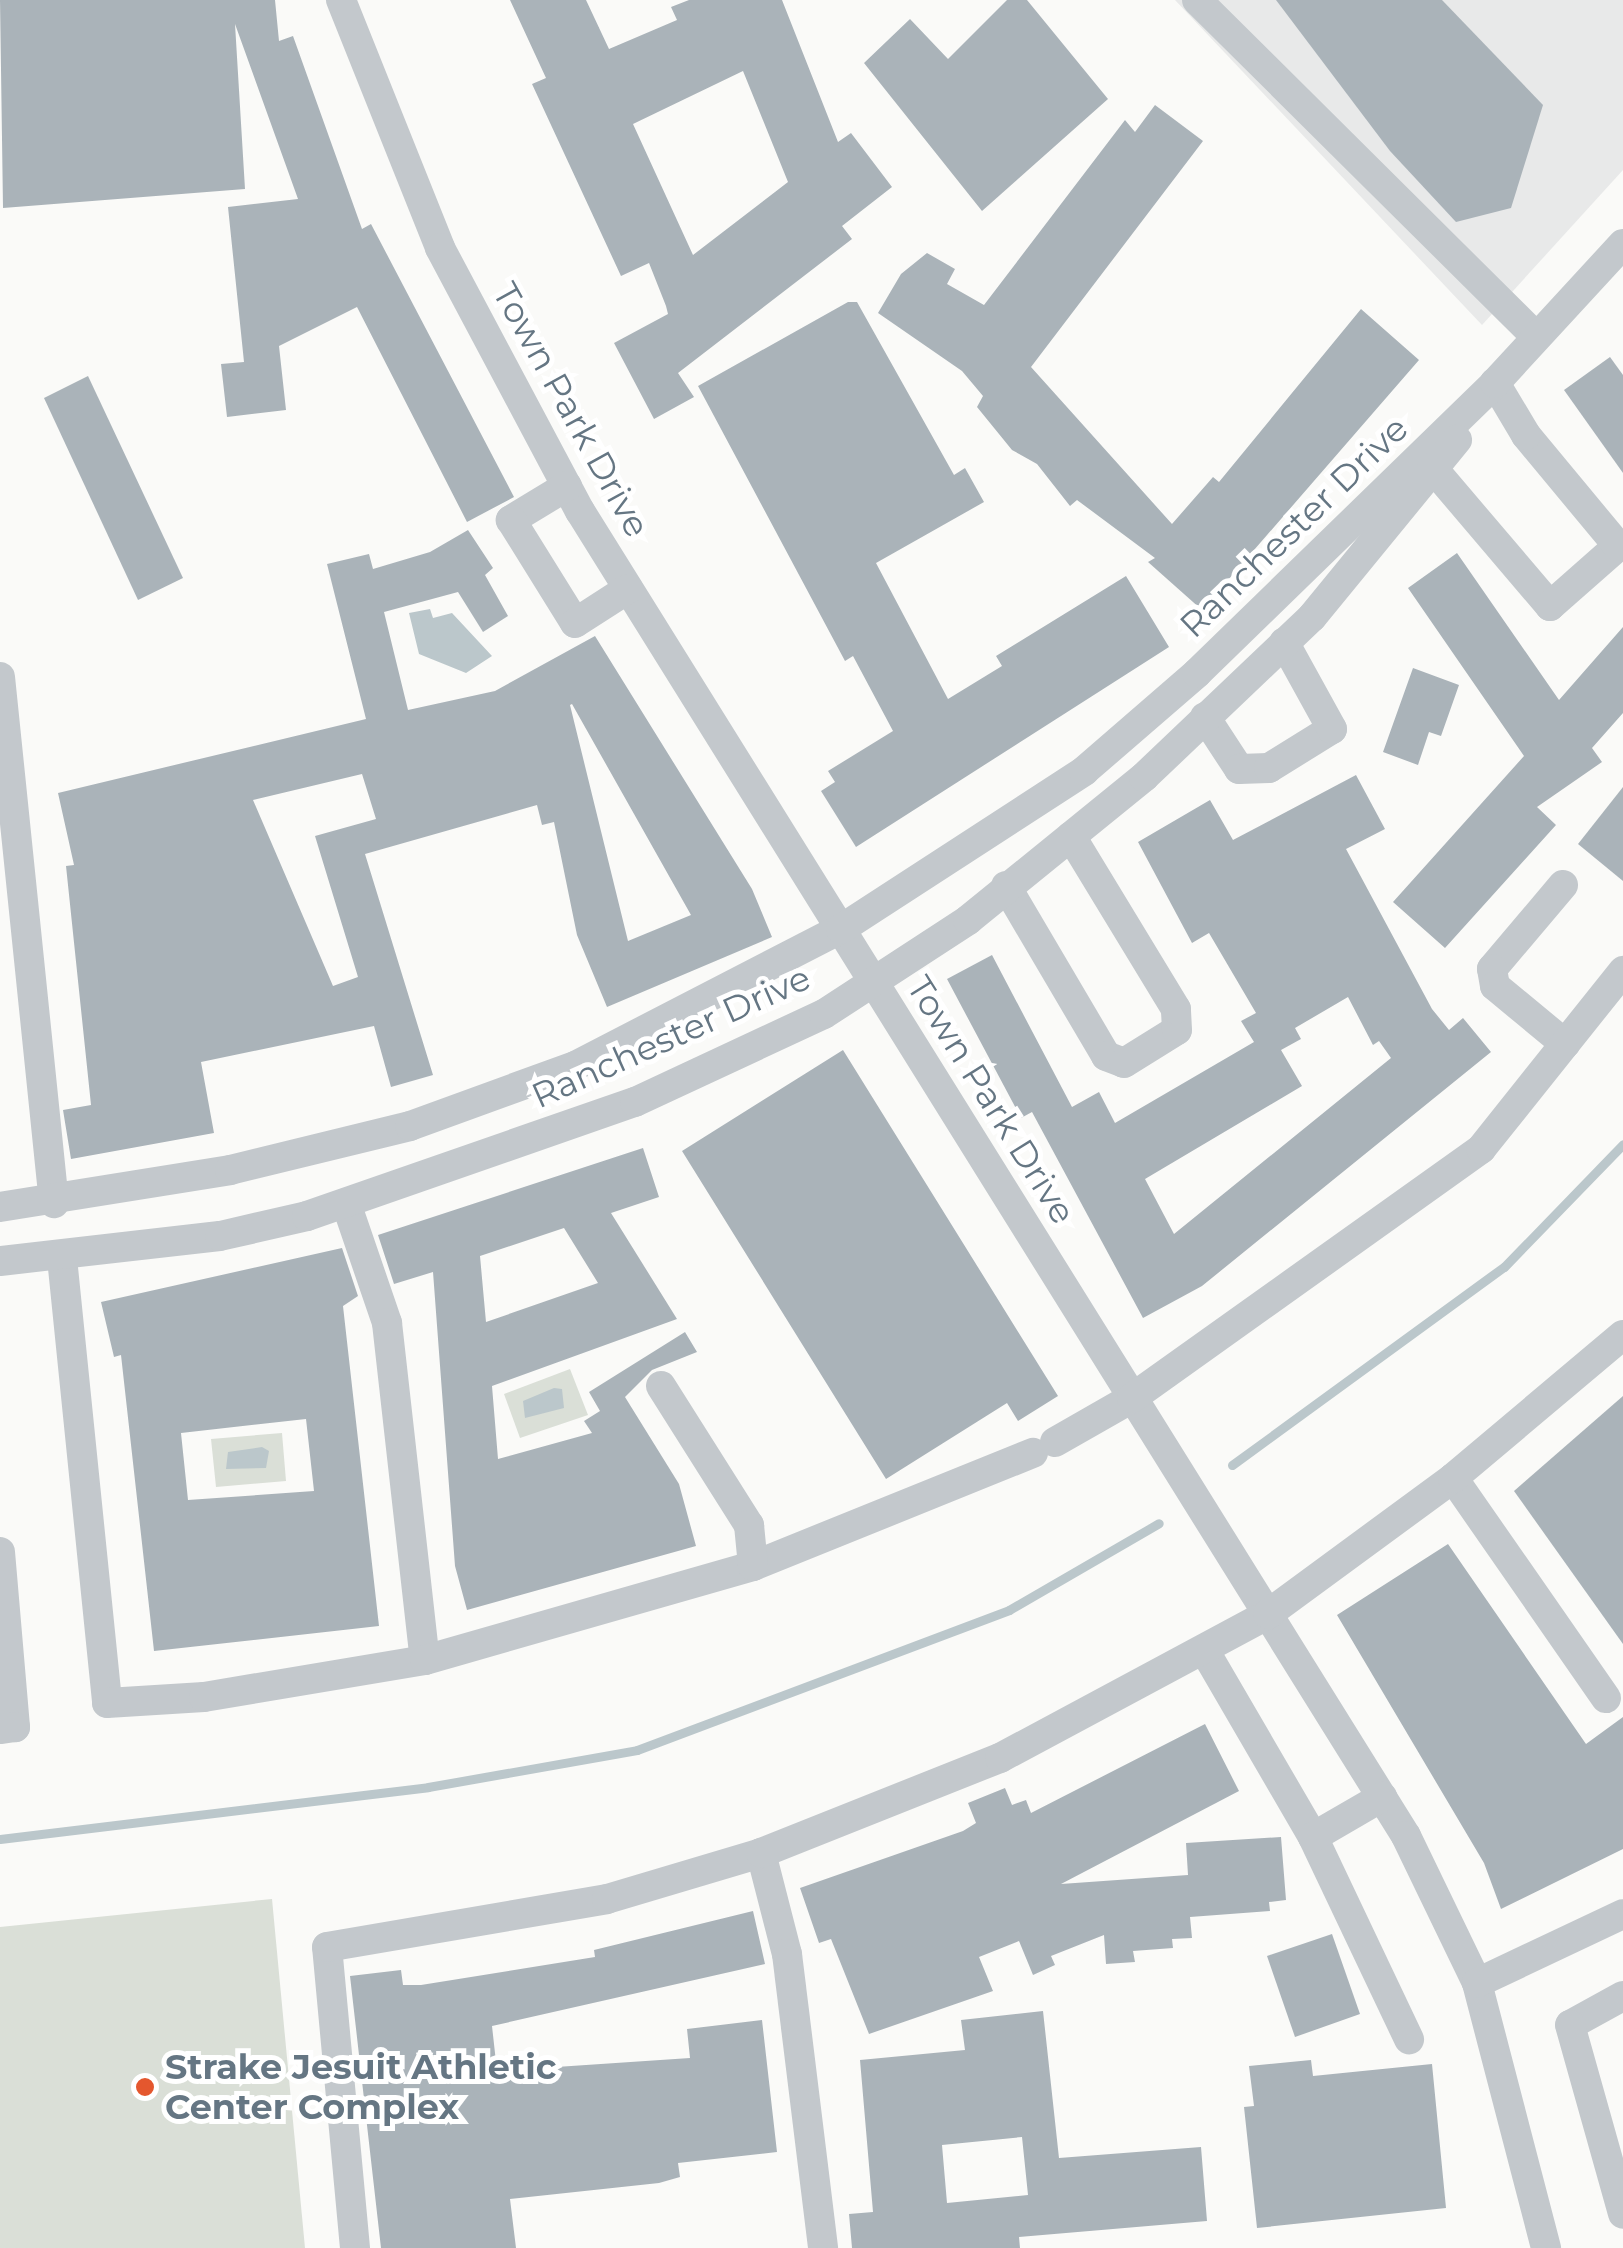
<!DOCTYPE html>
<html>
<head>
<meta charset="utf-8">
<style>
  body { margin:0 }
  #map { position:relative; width:1623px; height:2248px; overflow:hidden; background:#fafaf8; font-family:Montserrat,sans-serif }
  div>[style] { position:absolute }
  .built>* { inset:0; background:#e8e9e9 }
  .green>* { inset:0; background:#dadfd7 }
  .water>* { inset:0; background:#bbc7cb }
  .stream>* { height:9px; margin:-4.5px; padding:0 4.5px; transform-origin:4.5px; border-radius:4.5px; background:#bbc7cb }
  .building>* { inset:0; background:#aab3b9 }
  .minor>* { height:30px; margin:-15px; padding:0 15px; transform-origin:15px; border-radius:15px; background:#c3c8cc }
  .dots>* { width:28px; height:28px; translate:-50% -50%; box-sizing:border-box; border:5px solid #fff; border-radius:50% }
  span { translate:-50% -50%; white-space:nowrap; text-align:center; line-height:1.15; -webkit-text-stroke:10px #fff; paint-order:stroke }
  .street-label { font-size:35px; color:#657683 }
  .poi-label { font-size:35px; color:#657683; font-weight:700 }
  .left { translate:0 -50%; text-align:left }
</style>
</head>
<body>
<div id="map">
  <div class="built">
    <i style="clip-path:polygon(1175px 0,1623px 0,1623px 170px,1482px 325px)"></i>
  </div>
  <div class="green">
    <i style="clip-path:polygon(570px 1369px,588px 1415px,520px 1438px,504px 1394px)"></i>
    <i style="clip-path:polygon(282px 1433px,286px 1481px,216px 1487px,211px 1439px)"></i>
    <i style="clip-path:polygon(272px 1899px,305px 2248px,0 2248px,0 1927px)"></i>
  </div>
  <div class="water">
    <i style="clip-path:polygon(430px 609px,433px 618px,452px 613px,492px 656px,466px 673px,419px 654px,409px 613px)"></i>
    <i style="clip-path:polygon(554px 1388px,562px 1389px,564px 1408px,525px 1418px,523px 1401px)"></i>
    <i style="clip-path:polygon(262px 1447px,269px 1451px,266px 1468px,226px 1469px,228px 1452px)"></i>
  </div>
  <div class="stream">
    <i style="left:1232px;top:1465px;width:336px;rotate:-36.1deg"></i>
    <i style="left:1504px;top:1267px;width:171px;rotate:-45.9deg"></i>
    <i style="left:0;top:1839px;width:431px;rotate:-6.9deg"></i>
    <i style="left:428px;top:1787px;width:212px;rotate:-10deg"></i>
    <i style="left:637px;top:1750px;width:397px;rotate:-20.6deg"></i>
    <i style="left:1009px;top:1610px;width:173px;rotate:-30.1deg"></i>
  </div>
  <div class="building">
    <i style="clip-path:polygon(0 0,275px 0,279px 41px,293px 36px,362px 229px,371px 224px,514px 497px,467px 522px,357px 307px,279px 346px,286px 410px,227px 417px,221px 364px,244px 362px,228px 207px,298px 199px,235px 24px,245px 189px,3px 208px)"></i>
    <i style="clip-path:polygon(evenodd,510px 0,586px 0,609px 49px,677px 20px,671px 7px,689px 0,782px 0,838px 142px,851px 133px,892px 187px,842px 226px,852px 239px,678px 373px,694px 397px,654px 419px,614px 343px,668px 314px,666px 306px,649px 263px,621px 276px,532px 84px,546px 78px,510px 0,743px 71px,788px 182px,693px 255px,633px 124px,743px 71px)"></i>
    <i style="clip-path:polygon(1007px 0,1027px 0,1108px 99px,982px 211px,864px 63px,910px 19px,948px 59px)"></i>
    <i style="clip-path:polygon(1276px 0,1442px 0,1543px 105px,1511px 208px,1456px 222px,1390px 151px)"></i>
    <i style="clip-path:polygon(1155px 105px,1203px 141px,1031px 367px,1172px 524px,1213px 477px,1219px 482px,1361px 309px,1419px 360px,1202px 610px,1148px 562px,1155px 558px,1077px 500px,1070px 506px,1037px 464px,1012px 450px,977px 407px,983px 396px,962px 371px,878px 313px,901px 274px,927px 253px,955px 269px,947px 284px,984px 305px,1125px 120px,1135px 132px)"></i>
    <i style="clip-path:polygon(848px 302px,857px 302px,954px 475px,965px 468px,984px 502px,876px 563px,948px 699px,1002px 666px,996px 656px,1126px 576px,1169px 647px,856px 847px,821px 791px,835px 782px,828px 771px,893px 731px,853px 656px,845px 661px,698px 386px)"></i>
    <i style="clip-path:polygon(1610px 357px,1623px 375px,1623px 473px,1564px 390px)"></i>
    <i style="clip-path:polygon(88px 376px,183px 578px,138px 600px,44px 398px)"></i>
    <i style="clip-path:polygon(evenodd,468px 530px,493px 568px,485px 575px,508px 616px,483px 632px,458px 592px,384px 612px,408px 710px,495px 691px,595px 636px,752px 889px,772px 937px,607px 1007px,577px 935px,554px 822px,542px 825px,537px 805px,365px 854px,433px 1075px,391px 1087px,374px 1026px,201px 1062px,214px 1133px,71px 1159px,63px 1110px,91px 1105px,66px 866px,74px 865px,58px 793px,366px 719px,327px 564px,369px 554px,373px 569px,430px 552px,468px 530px,572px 704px,691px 915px,628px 941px,570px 705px,572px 704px,468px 530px,362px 774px,376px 819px,315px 836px,358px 977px,333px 986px,253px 800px,362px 774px)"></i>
    <i style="clip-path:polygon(1457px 553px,1559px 700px,1623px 627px,1623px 713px,1592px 748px,1602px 762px,1537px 807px,1556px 825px,1445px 948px,1393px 902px,1524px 756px,1408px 588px)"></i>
    <i style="clip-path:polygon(1413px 668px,1459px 685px,1441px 736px,1429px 732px,1418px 765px,1383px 752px)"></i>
    <i style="clip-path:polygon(evenodd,1356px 775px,1385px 829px,1346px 849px,1432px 1009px,1449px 1030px,1463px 1018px,1491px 1052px,1202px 1286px,1143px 1318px,1032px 1112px,1021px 1118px,947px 979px,992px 955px,1072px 1107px,1099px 1092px,1115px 1123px,1254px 1042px,1241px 1021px,1256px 1013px,1209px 933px,1192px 943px,1138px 842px,1210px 800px,1233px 840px,1356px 775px,1348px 997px,1373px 1045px,1379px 1041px,1391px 1058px,1174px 1234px,1145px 1179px,1302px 1086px,1281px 1050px,1301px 1039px,1295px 1028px,1348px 997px)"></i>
    <i style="clip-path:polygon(1623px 787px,1623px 881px,1578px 844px)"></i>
    <i style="clip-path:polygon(843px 1050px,1058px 1396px,1018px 1421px,1007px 1403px,886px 1479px,682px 1151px)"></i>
    <i style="clip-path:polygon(evenodd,643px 1148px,659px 1197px,611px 1213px,677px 1319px,492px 1386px,498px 1459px,592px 1433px,584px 1421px,600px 1411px,589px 1392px,685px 1332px,697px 1352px,652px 1370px,625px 1397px,679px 1484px,696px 1546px,467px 1610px,455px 1566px,433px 1272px,394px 1284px,378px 1235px,643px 1148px,564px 1228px,598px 1283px,486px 1322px,480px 1256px,564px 1228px)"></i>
    <i style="clip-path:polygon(evenodd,342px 1248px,358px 1296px,343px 1306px,379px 1626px,154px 1651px,121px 1355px,114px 1357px,101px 1302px,342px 1248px,306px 1419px,314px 1491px,188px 1500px,181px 1433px,306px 1419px)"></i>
    <i style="clip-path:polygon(1623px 1396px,1623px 1644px,1514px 1491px)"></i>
    <i style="clip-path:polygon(1448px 1544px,1586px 1744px,1623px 1717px,1623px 1849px,1501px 1909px,1484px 1863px,1337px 1615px)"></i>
    <i style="clip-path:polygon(1205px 1724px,1239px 1791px,1061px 1884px,1188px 1875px,1186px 1843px,1281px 1837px,1286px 1900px,1269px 1902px,1270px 1911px,1190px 1917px,1192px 1938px,1172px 1939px,1173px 1948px,1133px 1951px,1135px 1962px,1106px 1964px,1104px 1935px,1051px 1956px,1055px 1965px,1033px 1975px,1019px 1941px,979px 1957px,993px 1991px,869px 2034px,831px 1939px,819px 1943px,800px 1888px,963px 1831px,976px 1823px,968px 1803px,1005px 1788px,1012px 1805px,1026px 1800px,1031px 1813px)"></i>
    <i style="clip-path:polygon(753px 1911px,765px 1964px,492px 2026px,497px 2071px,690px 2058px,687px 2029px,762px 2020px,777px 2152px,678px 2163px,680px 2177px,659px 2183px,510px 2199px,516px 2248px,381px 2248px,350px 1976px,401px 1970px,403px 1985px,421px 1985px,595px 1957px,594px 1950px)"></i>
    <i style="clip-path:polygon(1332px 1934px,1360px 2014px,1295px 2037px,1267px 1956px)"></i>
    <i style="clip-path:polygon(evenodd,1043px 2011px,1059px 2158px,1201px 2147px,1207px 2221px,1019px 2237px,1020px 2248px,852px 2248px,849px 2214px,873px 2212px,860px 2060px,965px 2050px,961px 2020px,1043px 2011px,1022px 2137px,1028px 2195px,947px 2203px,942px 2145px,1022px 2137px)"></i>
    <i style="clip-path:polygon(1311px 2060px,1313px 2076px,1432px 2064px,1446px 2208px,1257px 2228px,1244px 2107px,1254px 2106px,1249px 2066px)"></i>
  </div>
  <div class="minor">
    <i style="left:341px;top:0;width:267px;rotate:68.2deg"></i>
    <i style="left:440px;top:248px;width:298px;rotate:62deg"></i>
    <i style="left:580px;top:511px;width:1561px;rotate:58.06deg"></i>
    <i style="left:1406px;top:1836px;width:163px;rotate:64.2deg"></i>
    <i style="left:1477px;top:1983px;width:274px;rotate:75.4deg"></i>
    <i style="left:1197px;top:0;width:477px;rotate:44.8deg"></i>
    <i style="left:1436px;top:472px;width:176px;rotate:49.6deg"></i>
    <i style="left:1550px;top:606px;width:91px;rotate:-41.4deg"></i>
    <i style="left:1618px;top:546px;width:144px;rotate:-129.7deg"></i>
    <i style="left:1526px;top:435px;width:61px;rotate:-120.8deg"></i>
    <i style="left:567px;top:486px;width:66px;rotate:148.7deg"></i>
    <i style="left:511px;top:520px;width:121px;rotate:58.1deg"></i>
    <i style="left:575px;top:623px;width:63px;rotate:-32.7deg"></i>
    <i style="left:0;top:677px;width:529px;rotate:84.14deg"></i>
    <i style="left:1205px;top:717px;width:62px;rotate:56.8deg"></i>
    <i style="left:1239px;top:769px;width:30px;rotate:-2deg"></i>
    <i style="left:1269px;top:768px;width:74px;rotate:-31.8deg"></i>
    <i style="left:1332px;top:729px;width:99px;rotate:-118.9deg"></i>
    <i style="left:1563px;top:885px;width:110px;rotate:130.2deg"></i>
    <i style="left:1492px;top:969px;width:17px;rotate:80deg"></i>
    <i style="left:1495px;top:986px;width:91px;rotate:39.6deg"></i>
    <i style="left:1006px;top:886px;width:197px;rotate:59.5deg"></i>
    <i style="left:1106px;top:1056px;width:19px;rotate:21deg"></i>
    <i style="left:1124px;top:1063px;width:62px;rotate:-31.9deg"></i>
    <i style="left:1177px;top:1030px;width:21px;rotate:-93deg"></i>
    <i style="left:1176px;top:1009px;width:202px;rotate:-121.3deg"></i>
    <i style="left:346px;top:1203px;width:127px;rotate:71.1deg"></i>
    <i style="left:387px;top:1323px;width:339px;rotate:83.6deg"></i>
    <i style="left:0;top:1207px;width:233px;rotate:-9.1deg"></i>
    <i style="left:230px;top:1170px;width:185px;rotate:-13.7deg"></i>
    <i style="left:410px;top:1126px;width:176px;rotate:-20deg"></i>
    <i style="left:575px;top:1066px;width:299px;rotate:-27.3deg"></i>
    <i style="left:841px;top:929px;width:290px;rotate:-33deg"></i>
    <i style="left:1084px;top:771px;width:150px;rotate:-40.9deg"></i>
    <i style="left:1197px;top:673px;width:416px;rotate:-44.2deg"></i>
    <i style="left:1495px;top:383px;width:189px;rotate:-47.4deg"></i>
    <i style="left:62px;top:1258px;width:447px;rotate:84.2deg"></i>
    <i style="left:107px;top:1703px;width:97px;rotate:-3.5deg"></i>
    <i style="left:204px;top:1697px;width:224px;rotate:-9.5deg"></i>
    <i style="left:425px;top:1660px;width:341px;rotate:-16deg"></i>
    <i style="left:753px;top:1566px;width:302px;rotate:-22deg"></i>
    <i style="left:0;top:1261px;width:221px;rotate:-6.5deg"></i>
    <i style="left:220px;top:1236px;width:89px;rotate:-12.9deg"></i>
    <i style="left:307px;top:1216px;width:347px;rotate:-19.2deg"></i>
    <i style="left:635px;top:1102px;width:208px;rotate:-25deg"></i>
    <i style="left:824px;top:1014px;width:172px;rotate:-33.1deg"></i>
    <i style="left:968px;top:920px;width:227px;rotate:-39.1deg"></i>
    <i style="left:1144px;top:777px;width:232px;rotate:-43.6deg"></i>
    <i style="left:1312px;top:617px;width:229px;rotate:-50.7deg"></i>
    <i style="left:661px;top:1386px;width:165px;rotate:57.7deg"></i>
    <i style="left:749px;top:1525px;width:41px;rotate:84.4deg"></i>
    <i style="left:1055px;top:1442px;width:89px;rotate:-29.7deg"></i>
    <i style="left:1132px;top:1398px;width:429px;rotate:-35.5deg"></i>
    <i style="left:1481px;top:1149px;width:228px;rotate:-51.4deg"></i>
    <i style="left:1453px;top:1478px;width:268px;rotate:55.2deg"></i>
    <i style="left:0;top:1552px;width:176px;rotate:85.1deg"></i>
    <i style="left:15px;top:1727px;width:15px;rotate:172deg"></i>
    <i style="left:1206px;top:1653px;width:213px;rotate:59.8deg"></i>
    <i style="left:1313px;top:1837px;width:224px;rotate:64.6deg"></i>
    <i style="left:1313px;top:1837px;width:80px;rotate:-30.1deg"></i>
    <i style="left:761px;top:1853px;width:104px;rotate:75.6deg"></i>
    <i style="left:787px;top:1954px;width:296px;rotate:83deg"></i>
    <i style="left:1477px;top:1983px;width:161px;rotate:-25.3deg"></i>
    <i style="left:1623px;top:1996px;width:60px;rotate:151.3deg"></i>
    <i style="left:1570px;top:2025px;width:196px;rotate:74.3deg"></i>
    <i style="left:355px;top:2248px;width:302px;rotate:-95.3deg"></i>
    <i style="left:327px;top:1947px;width:284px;rotate:-9.7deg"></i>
    <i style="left:607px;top:1899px;width:161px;rotate:-16.6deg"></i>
    <i style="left:761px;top:1853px;width:257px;rotate:-21.7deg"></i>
    <i style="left:1000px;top:1758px;width:304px;rotate:-28.2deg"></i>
    <i style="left:1268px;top:1614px;width:230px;rotate:-36.3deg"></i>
    <i style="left:1453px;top:1478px;width:222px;rotate:-40.1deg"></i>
  </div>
  <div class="dots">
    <i style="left:145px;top:2087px;background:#e4572e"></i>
  </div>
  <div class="street-label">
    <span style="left:571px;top:410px;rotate:61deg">Town Park Drive</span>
    <span style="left:1294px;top:527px;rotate:-44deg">Ranchester Drive</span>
    <span style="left:671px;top:1037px;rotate:-24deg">Ranchester Drive</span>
    <span style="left:991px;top:1100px;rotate:58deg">Town Park Drive</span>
  </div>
  <div class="poi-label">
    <span class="left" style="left:165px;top:2087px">Strake Jesuit Athletic<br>Center Complex</span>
  </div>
</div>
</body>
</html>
